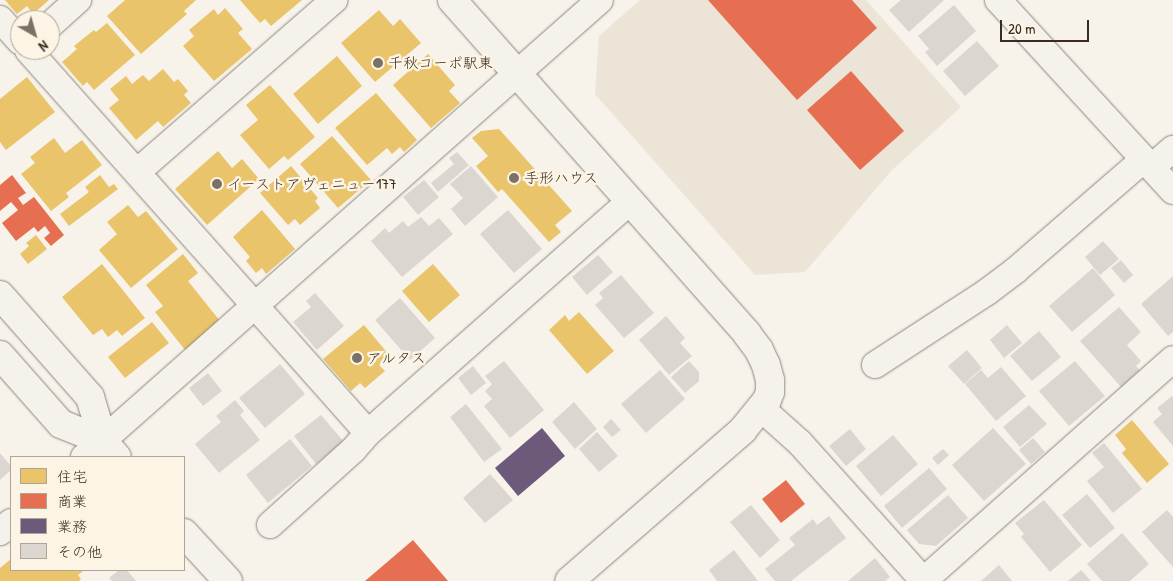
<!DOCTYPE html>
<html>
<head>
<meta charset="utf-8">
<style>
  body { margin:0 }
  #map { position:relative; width:1173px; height:581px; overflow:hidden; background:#f7f3ea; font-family:"Patrick Hand","Klee One",sans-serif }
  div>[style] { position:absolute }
  .built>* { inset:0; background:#ebe4d7 }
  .homes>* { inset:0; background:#e9c46a }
  .shops>* { inset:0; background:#e76f51 }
  .offices>* { inset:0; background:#6d597a }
  .building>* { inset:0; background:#dbd7d0 }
  .roads { filter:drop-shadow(0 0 1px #8b867f) drop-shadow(0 0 1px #8b867f) }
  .street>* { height:26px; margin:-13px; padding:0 13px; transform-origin:13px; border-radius:13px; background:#f5f2ec }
  .secondary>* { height:28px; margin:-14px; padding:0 14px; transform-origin:14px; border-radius:14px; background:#f5f2ec }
  .dots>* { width:14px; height:14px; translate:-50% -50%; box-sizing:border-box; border:2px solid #fcf5e5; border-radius:50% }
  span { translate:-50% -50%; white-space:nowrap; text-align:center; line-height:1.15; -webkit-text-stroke:5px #fcf5e5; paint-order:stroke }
  .poi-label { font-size:15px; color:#3b2a1e }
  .left { translate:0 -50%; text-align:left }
  .legend { position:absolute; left:10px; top:456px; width:175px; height:115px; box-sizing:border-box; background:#fcf5e5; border:1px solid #afa495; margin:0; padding:6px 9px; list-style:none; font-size:15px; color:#3b2a1e }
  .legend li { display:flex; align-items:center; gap:10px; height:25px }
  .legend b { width:25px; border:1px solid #afa495 }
  .north { position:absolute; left:10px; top:10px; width:50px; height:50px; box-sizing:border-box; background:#fcf5e5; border:1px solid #afa495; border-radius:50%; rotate:142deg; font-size:14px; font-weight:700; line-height:20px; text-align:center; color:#3b2a1e }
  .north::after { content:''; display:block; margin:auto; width:18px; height:22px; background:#7d7065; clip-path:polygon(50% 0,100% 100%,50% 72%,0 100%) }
  .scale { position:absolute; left:1000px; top:20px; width:89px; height:22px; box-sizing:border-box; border:2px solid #3b2a1e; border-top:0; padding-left:6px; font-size:15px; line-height:18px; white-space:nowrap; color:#3b2a1e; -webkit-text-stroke:4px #fcf5e5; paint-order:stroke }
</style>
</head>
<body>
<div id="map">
  <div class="built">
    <i style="clip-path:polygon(640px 0,866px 0,961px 107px,892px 170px,805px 272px,755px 275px,595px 94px,599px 36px)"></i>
  </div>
  <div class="homes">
    <i style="clip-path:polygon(5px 0,49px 0,33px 14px,27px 6px,17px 14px)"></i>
    <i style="clip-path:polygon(125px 0,196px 0,184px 11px,187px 14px,141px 54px,107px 16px)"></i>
    <i style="clip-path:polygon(240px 0,302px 0,271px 26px,265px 19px,260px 23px)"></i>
    <i style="clip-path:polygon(225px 8px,243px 29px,238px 33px,252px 49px,214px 81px,183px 46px,194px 36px,189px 30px,214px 9px,218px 15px)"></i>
    <i style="clip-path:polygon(379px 10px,393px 26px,400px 19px,421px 43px,375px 82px,341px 43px)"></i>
    <i style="clip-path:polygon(107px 23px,135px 55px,94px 90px,87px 82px,83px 86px,62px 62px,77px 49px,74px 46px,94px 30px,96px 32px)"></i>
    <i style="clip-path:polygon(428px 54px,455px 85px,449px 91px,460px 103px,431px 128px,393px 85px)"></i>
    <i style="clip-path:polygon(337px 56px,362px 86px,318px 124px,293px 94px)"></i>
    <i style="clip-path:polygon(163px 69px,174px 82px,178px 79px,188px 91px,184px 95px,191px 103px,163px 127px,158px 121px,136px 140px,109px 108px,119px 100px,110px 89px,126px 76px,132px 84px,143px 75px,149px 81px)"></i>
    <i style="clip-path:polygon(27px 77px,55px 112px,6px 150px,0 142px,0 99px)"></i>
    <i style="clip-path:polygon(270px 85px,315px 137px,288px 160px,284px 156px,269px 169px,240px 135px,258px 120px,246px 105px)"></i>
    <i style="clip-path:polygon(376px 93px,417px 140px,404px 152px,400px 147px,392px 154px,387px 148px,367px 165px,335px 128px)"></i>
    <i style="clip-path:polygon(499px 129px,572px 211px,555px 225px,561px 232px,549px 242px,502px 189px,498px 192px,476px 166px,488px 156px,472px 138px,481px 131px)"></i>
    <i style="clip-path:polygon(332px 136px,371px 180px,338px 208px,300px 164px)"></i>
    <i style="clip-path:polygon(54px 138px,65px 153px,82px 140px,102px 165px,66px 193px,69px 197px,51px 211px,21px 174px,35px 163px,30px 157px)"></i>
    <i style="clip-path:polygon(218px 151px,232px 168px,242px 159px,259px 179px,207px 225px,175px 189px)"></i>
    <i style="clip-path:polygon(291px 166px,318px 198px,315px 201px,320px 208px,300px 225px,295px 219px,288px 225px,260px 193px)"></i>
    <i style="clip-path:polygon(100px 175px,109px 187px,114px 184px,118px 189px,69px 226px,60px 214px,89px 192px,85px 187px)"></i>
    <i style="clip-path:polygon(128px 205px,138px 217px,146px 211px,178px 249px,131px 288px,99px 250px,117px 234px,107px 222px)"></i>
    <i style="clip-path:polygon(262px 210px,295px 249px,266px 274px,262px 268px,256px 273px,246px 261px,250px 257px,233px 237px)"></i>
    <i style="clip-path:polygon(36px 235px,47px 249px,28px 264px,20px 254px,29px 246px,26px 243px)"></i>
    <i style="clip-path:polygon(183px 254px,198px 273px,188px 281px,220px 321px,185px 350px,155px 312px,163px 306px,146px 285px)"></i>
    <i style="clip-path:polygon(102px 264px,145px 318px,122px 336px,117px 330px,108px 337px,102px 329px,93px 335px,62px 297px)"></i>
    <i style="clip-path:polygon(433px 264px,460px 295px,429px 322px,402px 291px)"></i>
    <i style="clip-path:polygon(579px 312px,614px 351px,587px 374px,549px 330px,565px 315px,569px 321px)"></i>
    <i style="clip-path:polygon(152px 322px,169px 343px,125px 378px,108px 357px)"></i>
    <i style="clip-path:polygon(364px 325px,390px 356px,379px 365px,385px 371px,365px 388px,360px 383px,351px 391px,323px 359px)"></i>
    <i style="clip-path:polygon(1132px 420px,1169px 464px,1147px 483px,1122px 453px,1126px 449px,1115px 435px)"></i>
    <i style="clip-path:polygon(11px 559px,11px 570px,83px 571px,78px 575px,81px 579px,79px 581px,0 581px,0 568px)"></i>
  </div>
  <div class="shops">
    <i style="clip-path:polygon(708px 0,852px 0,877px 28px,797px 100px)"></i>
    <i style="clip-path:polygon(851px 71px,904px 131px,860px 170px,807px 110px)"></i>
    <i style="clip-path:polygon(12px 175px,26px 193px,18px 198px,23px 205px,34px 197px,64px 235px,51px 246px,44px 238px,50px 233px,45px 226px,38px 232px,34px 227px,16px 241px,2px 223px,18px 210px,11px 202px,0 211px,0 185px)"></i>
    <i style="clip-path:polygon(786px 480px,805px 504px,781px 523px,762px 499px)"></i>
    <i style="clip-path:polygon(413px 540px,448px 581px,365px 581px)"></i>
  </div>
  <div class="offices">
    <i style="clip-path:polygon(542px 428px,565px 456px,518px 496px,495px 468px)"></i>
  </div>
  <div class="building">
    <i style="clip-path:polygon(901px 0,944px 0,909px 32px,889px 10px)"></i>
    <i style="clip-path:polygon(954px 5px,976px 31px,937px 66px,925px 52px,929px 49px,918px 36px)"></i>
    <i style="clip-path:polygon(977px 41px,999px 66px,965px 96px,943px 71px)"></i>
    <i style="clip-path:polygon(457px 152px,469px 165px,438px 192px,431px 183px,454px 164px,449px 158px)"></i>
    <i style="clip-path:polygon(471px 166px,498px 197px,465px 226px,451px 209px,463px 198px,450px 184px)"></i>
    <i style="clip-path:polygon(424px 180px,439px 197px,418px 215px,403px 197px)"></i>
    <i style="clip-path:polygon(508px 210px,542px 249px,514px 273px,480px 234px)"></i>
    <i style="clip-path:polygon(421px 217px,429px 226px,439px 218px,453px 234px,402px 277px,371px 241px,385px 228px,389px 233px,403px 221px,408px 227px)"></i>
    <i style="clip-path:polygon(1103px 241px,1119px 259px,1100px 275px,1085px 257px)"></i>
    <i style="clip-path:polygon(598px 255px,613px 272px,587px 295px,572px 277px)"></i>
    <i style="clip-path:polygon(1121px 260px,1133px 275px,1124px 283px,1111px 268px)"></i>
    <i style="clip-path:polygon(1093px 268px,1115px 295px,1072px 332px,1049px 306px)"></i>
    <i style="clip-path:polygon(621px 275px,654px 313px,624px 338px,595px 305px,603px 298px,599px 293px)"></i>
    <i style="clip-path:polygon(1173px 276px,1173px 332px,1168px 336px,1141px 304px)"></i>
    <i style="clip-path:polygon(315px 293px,344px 326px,317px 350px,293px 322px,311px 307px,306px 301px)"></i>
    <i style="clip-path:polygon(400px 298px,435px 338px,410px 360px,375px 320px)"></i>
    <i style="clip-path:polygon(1119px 307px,1141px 332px,1127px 345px,1141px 361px,1136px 366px,1140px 370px,1121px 387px,1080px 341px)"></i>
    <i style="clip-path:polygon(666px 316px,685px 338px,680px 343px,692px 356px,669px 375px,639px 340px)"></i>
    <i style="clip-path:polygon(1007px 325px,1022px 343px,1004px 358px,990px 340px)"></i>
    <i style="clip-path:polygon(1039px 331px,1061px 357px,1032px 381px,1010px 356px)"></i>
    <i style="clip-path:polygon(967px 350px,982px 368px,964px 384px,948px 366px)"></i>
    <i style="clip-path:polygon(504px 361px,544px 410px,510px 438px,484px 406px,492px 399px,485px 391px,492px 384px,485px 376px)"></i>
    <i style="clip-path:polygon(689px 361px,699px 372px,699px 381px,685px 393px,671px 377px)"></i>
    <i style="clip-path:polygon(1075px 361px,1105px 396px,1069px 426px,1039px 391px)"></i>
    <i style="clip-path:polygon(280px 364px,305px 394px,265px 428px,239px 398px)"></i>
    <i style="clip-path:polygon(473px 366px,486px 383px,471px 395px,458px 378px)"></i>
    <i style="clip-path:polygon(1001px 367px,1026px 396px,996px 421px,965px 384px,981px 370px,988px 378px)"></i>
    <i style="clip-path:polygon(660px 370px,685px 399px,646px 433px,621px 404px)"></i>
    <i style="clip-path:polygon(208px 373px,222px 391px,203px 406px,189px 388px)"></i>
    <i style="clip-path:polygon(1172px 396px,1173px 397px,1173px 446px,1153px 422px,1162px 414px,1157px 408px)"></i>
    <i style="clip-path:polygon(235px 400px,244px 411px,240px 415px,260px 440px,219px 473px,195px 444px,221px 422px,216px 416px)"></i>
    <i style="clip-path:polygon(574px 402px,597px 429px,575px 449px,552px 422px)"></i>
    <i style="clip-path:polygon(466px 404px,502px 449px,484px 462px,450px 417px)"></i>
    <i style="clip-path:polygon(1029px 405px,1047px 424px,1020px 447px,1003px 427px)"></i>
    <i style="clip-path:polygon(321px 415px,344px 442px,316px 464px,294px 436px)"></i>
    <i style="clip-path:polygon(611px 419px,621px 430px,612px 437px,603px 427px)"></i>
    <i style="clip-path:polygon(993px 428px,1026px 464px,984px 501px,952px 465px)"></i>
    <i style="clip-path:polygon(850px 429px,866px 449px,846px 466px,829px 446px)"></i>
    <i style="clip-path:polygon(597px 432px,618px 456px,599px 472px,579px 449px)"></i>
    <i style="clip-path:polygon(893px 435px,918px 464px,881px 496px,856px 466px)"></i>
    <i style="clip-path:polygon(1033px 438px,1045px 452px,1031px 464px,1019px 450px)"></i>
    <i style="clip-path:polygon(290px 439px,312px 466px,268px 503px,246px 475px)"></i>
    <i style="clip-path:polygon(1104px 443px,1142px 489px,1113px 513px,1087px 481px,1104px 467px,1092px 453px)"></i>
    <i style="clip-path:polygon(943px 449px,949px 455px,938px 465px,932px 458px)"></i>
    <i style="clip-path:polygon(0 453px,11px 466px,11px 470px,0 480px)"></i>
    <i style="clip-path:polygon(929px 468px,947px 489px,902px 528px,884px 506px)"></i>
    <i style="clip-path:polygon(490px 474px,513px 500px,485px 523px,463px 498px)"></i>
    <i style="clip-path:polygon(1087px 494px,1115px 528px,1090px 548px,1062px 515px)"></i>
    <i style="clip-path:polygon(948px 495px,968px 518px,936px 546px,919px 544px,907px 530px)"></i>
    <i style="clip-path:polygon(1044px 500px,1082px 545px,1050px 572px,1021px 537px,1024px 534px,1015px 523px)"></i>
    <i style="clip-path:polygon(751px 505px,780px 540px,760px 558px,730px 522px)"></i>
    <i style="clip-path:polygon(1167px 510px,1173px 517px,1173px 567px,1142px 532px)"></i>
    <i style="clip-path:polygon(829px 516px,846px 538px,791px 581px,775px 581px,765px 569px,795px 545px,789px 538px,813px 519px,817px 525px)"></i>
    <i style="clip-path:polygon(1122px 533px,1149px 564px,1130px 581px,1102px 581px,1087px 564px)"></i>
    <i style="clip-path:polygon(734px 550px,758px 581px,717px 581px,709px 570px)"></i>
    <i style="clip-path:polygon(875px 558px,890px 577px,885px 581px,848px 581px)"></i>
    <i style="clip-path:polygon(999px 565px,1012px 581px,981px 581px)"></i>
    <i style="clip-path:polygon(119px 570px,127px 570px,136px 581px,112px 581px,109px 578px)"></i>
    <i style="clip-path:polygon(1081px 570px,1091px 581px,1068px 581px)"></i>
  </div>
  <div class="roads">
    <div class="street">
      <i style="left:998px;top:0;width:259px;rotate:47.5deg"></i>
      <i style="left:0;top:19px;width:30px;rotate:48deg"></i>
      <i style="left:50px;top:25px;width:38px;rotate:-42deg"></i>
      <i style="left:28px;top:50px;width:512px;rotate:48.4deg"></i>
      <i style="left:1152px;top:167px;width:28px;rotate:-41deg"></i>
      <i style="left:137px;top:172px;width:262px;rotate:-41.1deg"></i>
      <i style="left:875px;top:365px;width:134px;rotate:-33.1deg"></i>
      <i style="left:987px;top:292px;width:36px;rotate:-37deg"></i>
      <i style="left:1016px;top:270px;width:169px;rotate:-40.9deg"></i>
      <i style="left:762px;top:409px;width:51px;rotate:41.8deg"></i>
      <i style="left:800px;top:443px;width:186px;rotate:48.1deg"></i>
      <i style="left:84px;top:457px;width:689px;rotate:-41.53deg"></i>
      <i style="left:270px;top:525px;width:113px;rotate:-42.1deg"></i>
      <i style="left:354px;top:449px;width:21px;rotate:-49deg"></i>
      <i style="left:368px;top:433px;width:349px;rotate:-41.5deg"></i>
      <i style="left:0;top:532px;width:15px;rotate:-42deg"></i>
      <i style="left:923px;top:581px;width:334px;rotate:-41.6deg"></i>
    </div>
    <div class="secondary">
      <i style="left:452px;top:0;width:446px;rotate:48.5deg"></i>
      <i style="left:747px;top:334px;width:20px;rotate:53deg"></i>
      <i style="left:759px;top:350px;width:17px;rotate:65deg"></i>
      <i style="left:766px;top:365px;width:16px;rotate:75deg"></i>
      <i style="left:770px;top:380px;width:12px;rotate:90deg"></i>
      <i style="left:770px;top:392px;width:9px;rotate:111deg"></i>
      <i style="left:767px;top:400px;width:38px;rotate:129deg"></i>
      <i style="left:743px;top:430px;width:230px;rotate:139deg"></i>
      <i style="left:0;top:295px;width:136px;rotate:48.6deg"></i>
      <i style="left:90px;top:397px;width:46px;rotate:73.5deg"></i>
      <i style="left:103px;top:441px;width:21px;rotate:49deg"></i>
      <i style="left:0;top:355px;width:92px;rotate:48.5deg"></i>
      <i style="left:61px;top:424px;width:45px;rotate:22deg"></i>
      <i style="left:184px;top:533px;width:65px;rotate:47.5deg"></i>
    </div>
  </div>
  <div class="dots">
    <i style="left:378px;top:63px;background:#7d7065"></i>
    <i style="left:514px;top:178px;background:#7d7065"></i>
    <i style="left:217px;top:184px;background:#7d7065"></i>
    <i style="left:357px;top:358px;background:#7d7065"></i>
  </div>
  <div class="poi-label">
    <span class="left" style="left:388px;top:63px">千秋コーポ駅東</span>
    <span class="left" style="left:524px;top:178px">手形ハウス</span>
    <span class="left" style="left:227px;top:184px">イーストアヴェニュー177</span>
    <span class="left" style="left:367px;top:358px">アルタス</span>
  </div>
  <ul class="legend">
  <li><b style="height:14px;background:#e9c46a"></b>住宅</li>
  <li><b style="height:14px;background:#e76f51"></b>商業</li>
  <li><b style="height:14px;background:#6d597a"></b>業務</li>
  <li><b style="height:14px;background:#dbd7d0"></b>その他</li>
  </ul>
  <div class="north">N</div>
  <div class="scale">20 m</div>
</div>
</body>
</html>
